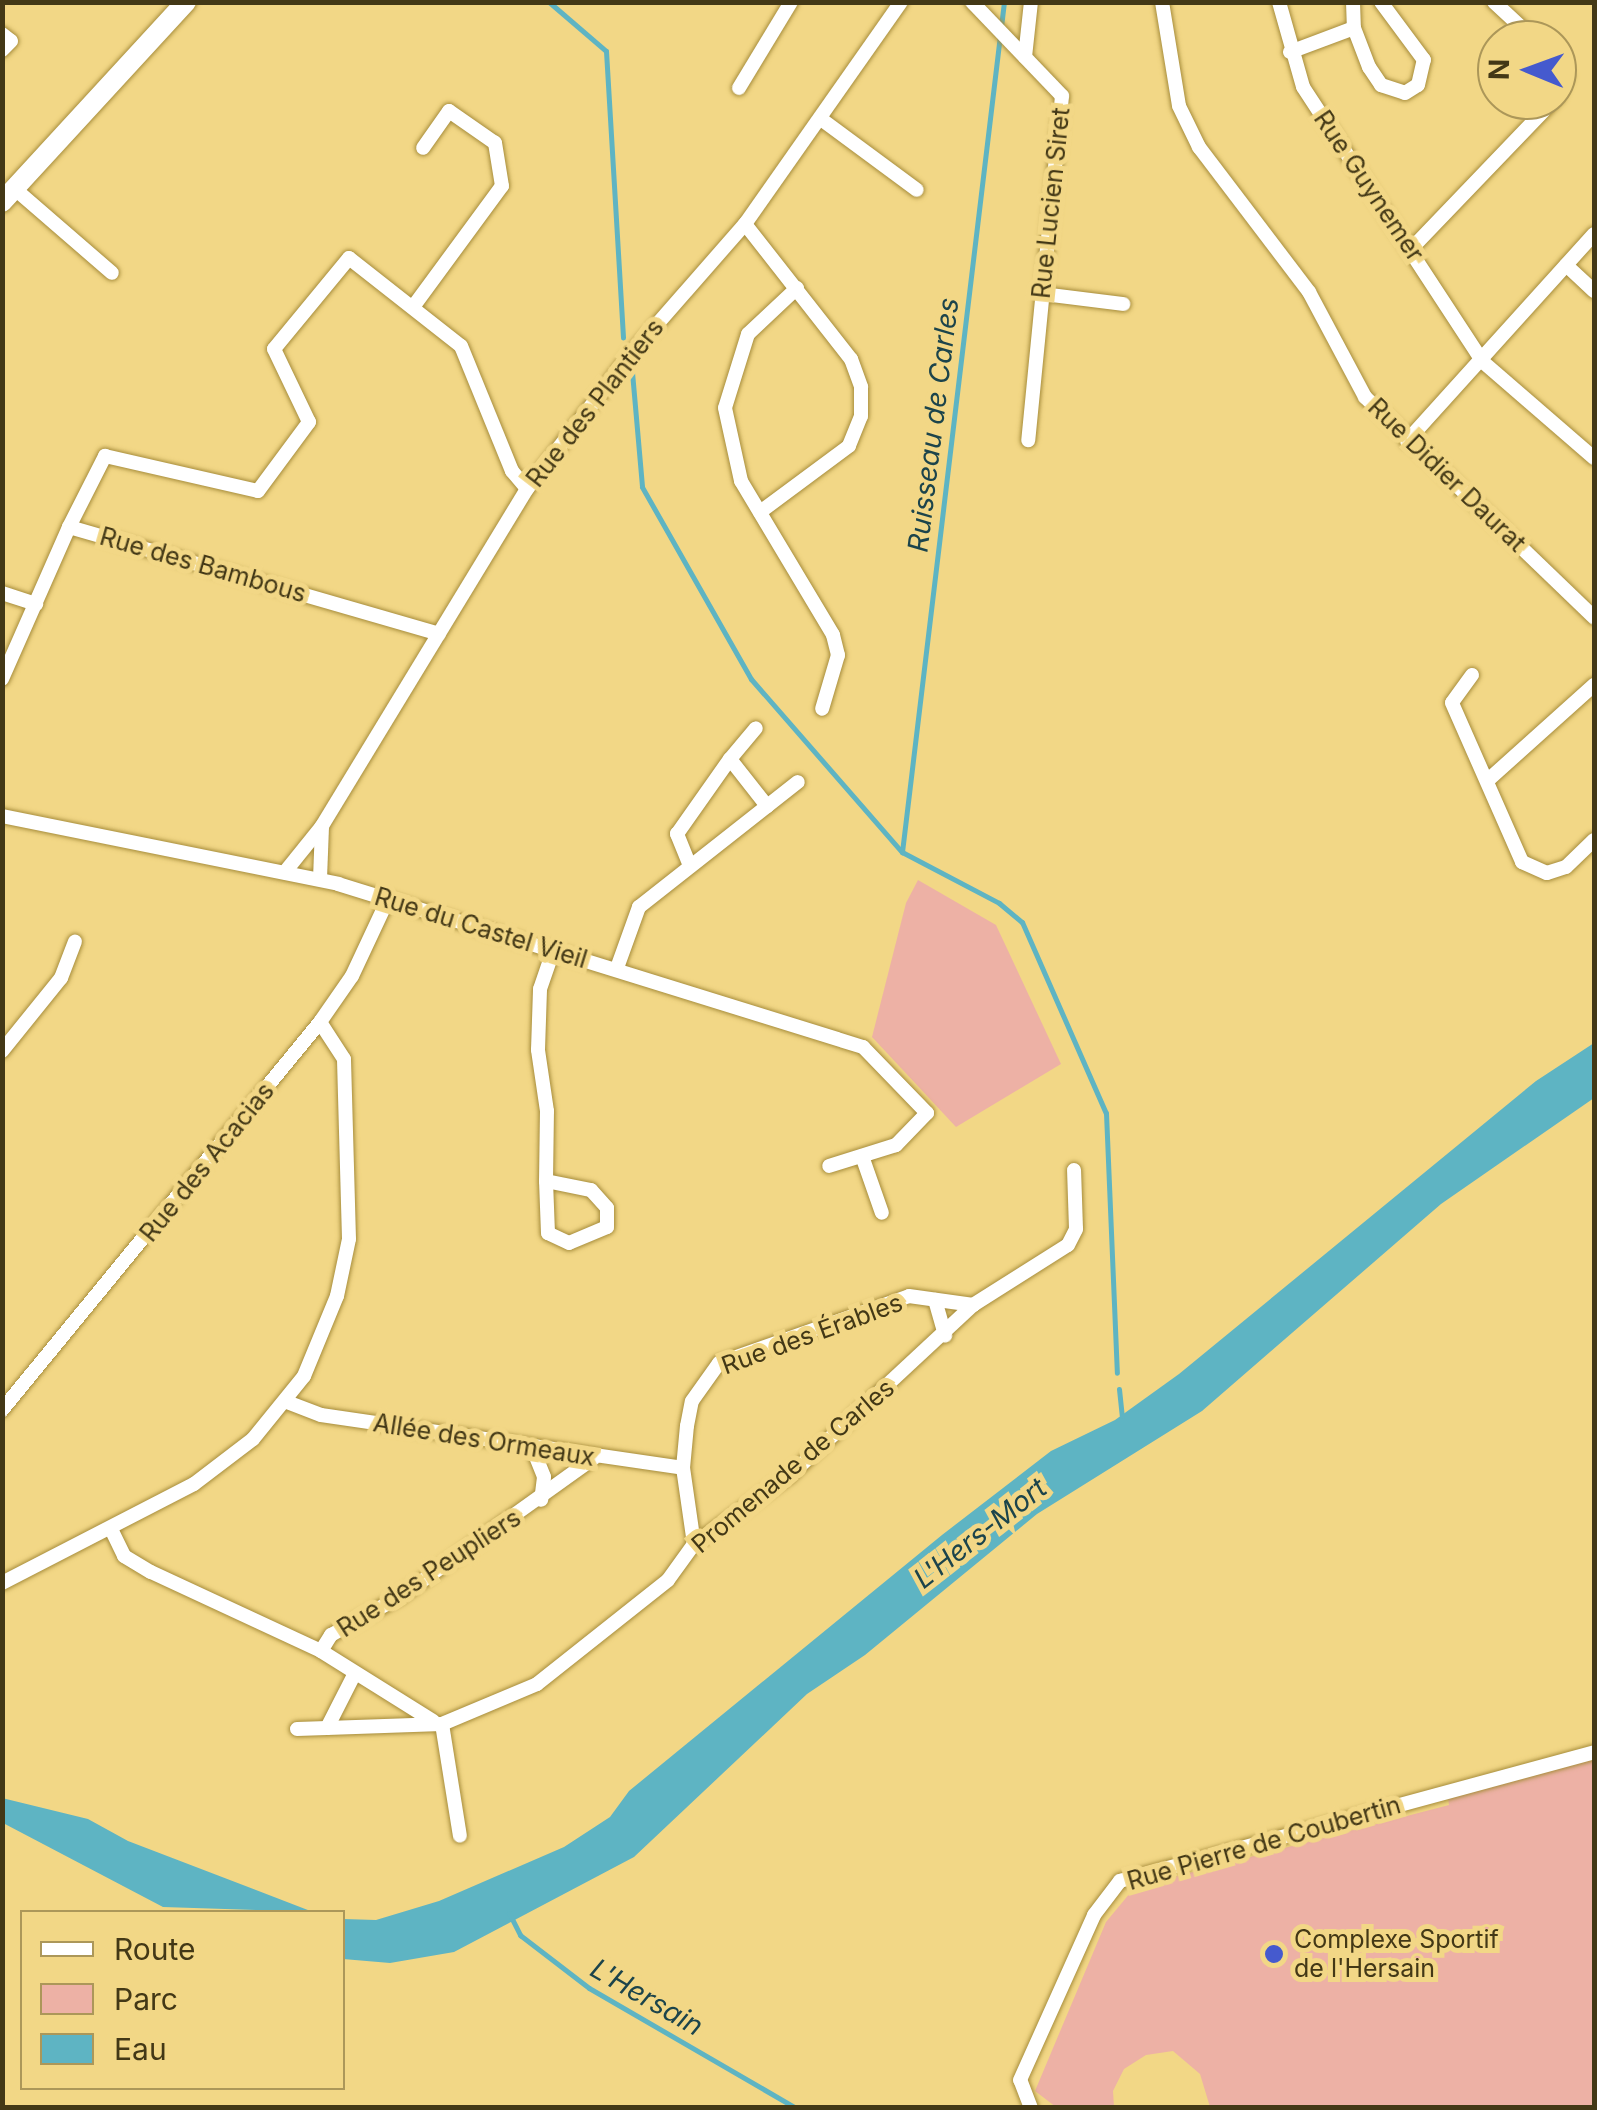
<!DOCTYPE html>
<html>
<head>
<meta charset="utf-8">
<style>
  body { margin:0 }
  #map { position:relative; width:1597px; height:2110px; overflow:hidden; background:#f2d786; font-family:Inter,sans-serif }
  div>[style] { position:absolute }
  .green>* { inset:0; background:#edb1a5 }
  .water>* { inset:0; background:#5eb4c3 }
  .stream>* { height:5px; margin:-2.5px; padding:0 2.5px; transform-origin:2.5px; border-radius:2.5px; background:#5eb4c3 }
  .roads { filter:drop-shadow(0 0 2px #a78d3c) drop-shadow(0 0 2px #a78d3c) }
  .street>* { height:14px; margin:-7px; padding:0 7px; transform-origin:7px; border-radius:7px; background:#fff }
  .secondary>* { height:20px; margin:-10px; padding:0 10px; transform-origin:10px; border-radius:10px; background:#fff }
  .dots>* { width:28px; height:28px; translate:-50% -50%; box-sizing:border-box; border:5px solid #f2d786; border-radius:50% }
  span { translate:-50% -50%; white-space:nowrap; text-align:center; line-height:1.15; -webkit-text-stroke:10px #f2d786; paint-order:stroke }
  .street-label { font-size:25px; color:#433816 }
  .poi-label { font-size:25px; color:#433816 }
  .left { translate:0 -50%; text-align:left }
  .water-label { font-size:28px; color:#1c444b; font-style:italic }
  .frame { position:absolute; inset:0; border:5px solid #433816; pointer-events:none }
  .legend { position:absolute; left:20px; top:1910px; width:325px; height:180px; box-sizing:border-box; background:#f2d786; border:2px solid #ac9759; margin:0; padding:12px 18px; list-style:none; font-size:30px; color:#433816 }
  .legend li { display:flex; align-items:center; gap:20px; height:50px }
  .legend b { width:50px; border:2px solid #ac9759 }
  .north { position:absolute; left:1477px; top:20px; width:100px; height:100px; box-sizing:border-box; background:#f2d786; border:2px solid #ac9759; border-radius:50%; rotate:271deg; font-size:28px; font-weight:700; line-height:40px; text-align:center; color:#433816 }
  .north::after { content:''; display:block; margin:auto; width:35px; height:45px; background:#455ace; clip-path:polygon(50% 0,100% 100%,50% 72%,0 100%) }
</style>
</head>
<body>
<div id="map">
  <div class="green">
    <i style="clip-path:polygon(918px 880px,996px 925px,1061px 1064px,956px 1127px,872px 1037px,906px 903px)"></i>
    <i style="clip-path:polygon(1594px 1752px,1594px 2107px,1210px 2107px,1200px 2074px,1173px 2051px,1146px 2055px,1124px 2069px,1113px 2091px,1114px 2107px,1056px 2107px,1035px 2091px,1106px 1922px,1135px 1887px,1449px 1805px,1447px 1791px)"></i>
  </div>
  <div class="water">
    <i style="clip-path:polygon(1594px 1043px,1594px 1098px,1441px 1204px,1202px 1411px,1037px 1514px,865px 1655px,807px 1694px,634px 1857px,454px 1952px,390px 1963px,343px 1959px,343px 1919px,376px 1920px,439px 1901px,564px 1847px,610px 1817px,629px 1791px,942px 1535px,1051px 1451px,1115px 1420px,1179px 1374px,1536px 1081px)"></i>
    <i style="clip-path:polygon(2px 1798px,88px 1819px,128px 1841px,313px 1912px,163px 1907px,3px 1823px)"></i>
  </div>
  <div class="stream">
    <i style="left:549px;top:2px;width:75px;rotate:40.7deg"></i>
    <i style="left:606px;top:51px;width:287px;rotate:86.6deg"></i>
    <i style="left:632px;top:372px;width:115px;rotate:85deg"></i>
    <i style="left:642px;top:487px;width:221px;rotate:60.4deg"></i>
    <i style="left:751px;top:679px;width:230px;rotate:48.9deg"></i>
    <i style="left:902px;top:852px;width:110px;rotate:27.7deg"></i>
    <i style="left:999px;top:903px;width:30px;rotate:40deg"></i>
    <i style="left:1022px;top:922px;width:209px;rotate:66.3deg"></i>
    <i style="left:1106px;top:1113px;width:260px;rotate:87.6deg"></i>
    <i style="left:902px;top:852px;width:856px;rotate:-83.16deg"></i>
    <i style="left:1119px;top:1389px;width:27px;rotate:84deg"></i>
    <i style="left:509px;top:1913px;width:25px;rotate:63deg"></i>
    <i style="left:520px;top:1935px;width:87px;rotate:37.5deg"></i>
    <i style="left:589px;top:1988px;width:239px;rotate:30.1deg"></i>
  </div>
  <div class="roads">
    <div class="street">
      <i style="left:972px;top:2px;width:130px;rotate:46.2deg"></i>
      <i style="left:1062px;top:96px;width:346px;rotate:95.6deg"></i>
      <i style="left:1162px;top:2px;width:105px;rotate:80.7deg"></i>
      <i style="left:1179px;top:106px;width:46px;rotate:64deg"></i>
      <i style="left:1199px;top:147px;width:182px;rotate:52.8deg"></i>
      <i style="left:1309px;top:292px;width:119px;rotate:61.9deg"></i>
      <i style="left:1365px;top:397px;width:318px;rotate:43.9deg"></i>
      <i style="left:1279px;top:2px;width:88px;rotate:74.2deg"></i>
      <i style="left:1303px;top:87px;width:327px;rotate:56.8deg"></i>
      <i style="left:1482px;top:361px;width:148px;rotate:40.9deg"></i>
      <i style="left:1353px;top:2px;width:26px;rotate:88deg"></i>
      <i style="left:1354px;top:28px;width:42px;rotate:69deg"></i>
      <i style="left:1369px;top:67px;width:22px;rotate:56deg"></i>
      <i style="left:1381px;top:85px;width:25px;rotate:18deg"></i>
      <i style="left:1405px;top:93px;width:15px;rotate:-32deg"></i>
      <i style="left:1418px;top:85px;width:26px;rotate:-77deg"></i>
      <i style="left:1424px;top:60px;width:72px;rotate:-126.6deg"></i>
      <i style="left:1494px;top:2px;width:56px;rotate:42.8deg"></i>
      <i style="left:2px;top:34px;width:11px;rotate:38deg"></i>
      <i style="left:11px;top:41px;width:13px;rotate:135deg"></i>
      <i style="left:1290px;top:52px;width:68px;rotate:-20.6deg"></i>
      <i style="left:1025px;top:57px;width:55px;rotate:-83.8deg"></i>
      <i style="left:1557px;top:61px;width:17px;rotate:59deg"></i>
      <i style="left:1566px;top:76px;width:23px;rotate:113deg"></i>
      <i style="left:739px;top:88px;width:100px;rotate:-58.8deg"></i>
      <i style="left:821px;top:119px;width:119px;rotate:36.5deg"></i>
      <i style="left:15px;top:189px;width:128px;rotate:40.9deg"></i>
      <i style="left:745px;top:224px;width:172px;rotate:51.9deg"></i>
      <i style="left:851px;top:359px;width:30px;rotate:70deg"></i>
      <i style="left:861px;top:387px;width:29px;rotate:90deg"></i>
      <i style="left:861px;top:416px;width:32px;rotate:112deg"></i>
      <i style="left:849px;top:446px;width:111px;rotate:143.4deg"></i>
      <i style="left:1412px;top:248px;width:205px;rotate:-46.2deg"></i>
      <i style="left:1566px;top:265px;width:38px;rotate:43deg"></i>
      <i style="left:797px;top:288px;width:67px;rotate:136.8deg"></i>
      <i style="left:748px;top:334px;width:77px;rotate:107.3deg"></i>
      <i style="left:725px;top:408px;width:75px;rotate:77.6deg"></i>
      <i style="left:741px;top:481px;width:179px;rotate:59.1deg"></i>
      <i style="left:833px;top:635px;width:21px;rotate:76deg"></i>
      <i style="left:838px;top:655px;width:56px;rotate:106.5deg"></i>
      <i style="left:1043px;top:294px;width:81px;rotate:7.1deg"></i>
      <i style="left:413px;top:307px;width:150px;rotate:-53.7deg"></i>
      <i style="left:502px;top:186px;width:44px;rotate:-99.2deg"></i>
      <i style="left:495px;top:143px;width:56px;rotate:-145.2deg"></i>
      <i style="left:449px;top:111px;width:45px;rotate:125.1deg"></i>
      <i style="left:1407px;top:441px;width:279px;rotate:-47.9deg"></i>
      <i style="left:69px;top:527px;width:80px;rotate:-63.1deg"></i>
      <i style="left:105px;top:456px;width:157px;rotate:12.9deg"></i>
      <i style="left:258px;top:491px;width:86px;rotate:-53.5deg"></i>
      <i style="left:309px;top:422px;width:81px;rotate:-115.6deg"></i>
      <i style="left:274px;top:349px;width:118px;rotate:-50.5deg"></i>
      <i style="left:349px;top:258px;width:142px;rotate:38.2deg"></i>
      <i style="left:461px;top:346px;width:135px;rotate:67.8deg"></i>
      <i style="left:512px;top:471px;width:23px;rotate:50deg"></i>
      <i style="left:2px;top:593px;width:36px;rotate:18deg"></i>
      <i style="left:1472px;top:675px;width:34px;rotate:126deg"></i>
      <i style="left:1452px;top:703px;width:174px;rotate:66.2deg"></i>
      <i style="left:1522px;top:862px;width:27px;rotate:24deg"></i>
      <i style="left:1547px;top:873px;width:20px;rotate:-18deg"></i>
      <i style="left:1566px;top:867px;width:39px;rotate:-44deg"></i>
      <i style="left:2px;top:679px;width:166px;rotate:-66.2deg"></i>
      <i style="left:69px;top:527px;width:385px;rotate:16.1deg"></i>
      <i style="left:730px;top:759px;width:40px;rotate:-50deg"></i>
      <i style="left:1487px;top:781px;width:144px;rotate:-41.9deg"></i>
      <i style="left:2px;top:816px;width:343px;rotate:11.4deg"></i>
      <i style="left:338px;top:884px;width:550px;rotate:17.25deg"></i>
      <i style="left:863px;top:1047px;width:92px;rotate:45.9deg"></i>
      <i style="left:927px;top:1113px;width:45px;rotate:134.1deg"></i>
      <i style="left:896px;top:1145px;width:70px;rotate:162.6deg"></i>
      <i style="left:690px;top:866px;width:35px;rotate:-112deg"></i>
      <i style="left:677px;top:834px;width:92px;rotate:-54.8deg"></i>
      <i style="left:730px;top:759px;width:60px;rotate:51.8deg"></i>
      <i style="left:285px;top:872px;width:59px;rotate:-51.2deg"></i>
      <i style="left:322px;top:826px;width:394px;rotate:-58.7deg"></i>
      <i style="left:527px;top:489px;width:170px;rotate:-52.4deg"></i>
      <i style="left:631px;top:354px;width:173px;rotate:-48.8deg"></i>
      <i style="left:745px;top:224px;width:271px;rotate:-54.9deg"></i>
      <i style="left:320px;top:879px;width:52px;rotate:-87.8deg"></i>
      <i style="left:617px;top:968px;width:65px;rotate:-70.2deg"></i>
      <i style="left:639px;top:907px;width:202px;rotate:-38.2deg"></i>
      <i style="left:2px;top:1051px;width:94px;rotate:-51.1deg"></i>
      <i style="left:61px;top:978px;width:39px;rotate:-69deg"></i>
      <i style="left:862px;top:1156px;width:60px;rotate:70.7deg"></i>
      <i style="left:546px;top:1181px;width:46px;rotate:11.3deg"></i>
      <i style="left:591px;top:1190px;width:24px;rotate:48deg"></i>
      <i style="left:607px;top:1208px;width:19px;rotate:90deg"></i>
      <i style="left:607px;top:1227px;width:41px;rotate:157.2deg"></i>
      <i style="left:569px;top:1243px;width:23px;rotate:-155deg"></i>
      <i style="left:548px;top:1233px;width:52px;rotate:-92.2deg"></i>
      <i style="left:546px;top:1181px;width:70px;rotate:-89.2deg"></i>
      <i style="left:547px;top:1111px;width:62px;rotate:-98.4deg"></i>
      <i style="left:538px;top:1050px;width:61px;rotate:-88.1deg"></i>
      <i style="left:540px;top:989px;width:39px;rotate:-71deg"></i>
      <i style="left:935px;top:1300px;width:37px;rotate:74deg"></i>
      <i style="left:287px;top:1402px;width:36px;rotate:21deg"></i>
      <i style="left:321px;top:1415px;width:366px;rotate:8.3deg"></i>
      <i style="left:2px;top:1410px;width:502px;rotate:-50.66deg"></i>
      <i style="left:320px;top:1022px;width:56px;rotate:-55.2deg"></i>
      <i style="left:352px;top:976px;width:85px;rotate:-64.9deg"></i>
      <i style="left:532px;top:1447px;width:32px;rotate:68deg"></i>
      <i style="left:544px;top:1477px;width:23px;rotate:97deg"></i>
      <i style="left:112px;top:1531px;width:28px;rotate:64deg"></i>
      <i style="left:124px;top:1556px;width:31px;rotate:31deg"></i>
      <i style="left:151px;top:1572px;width:187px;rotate:24.9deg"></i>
      <i style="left:321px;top:1651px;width:132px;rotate:32deg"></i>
      <i style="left:694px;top:1544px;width:77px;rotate:-98.2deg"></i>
      <i style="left:683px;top:1468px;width:42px;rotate:-84.6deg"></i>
      <i style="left:687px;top:1426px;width:25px;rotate:-79deg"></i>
      <i style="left:692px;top:1401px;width:47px;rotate:-54.6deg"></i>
      <i style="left:719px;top:1363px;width:201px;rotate:-19.4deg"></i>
      <i style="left:909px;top:1296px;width:65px;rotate:8deg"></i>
      <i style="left:2px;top:1583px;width:216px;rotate:-27.3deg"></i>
      <i style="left:194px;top:1484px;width:74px;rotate:-37.3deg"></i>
      <i style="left:253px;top:1439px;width:81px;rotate:-51deg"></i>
      <i style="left:304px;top:1376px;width:87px;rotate:-67.6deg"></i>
      <i style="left:337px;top:1296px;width:58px;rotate:-78.1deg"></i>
      <i style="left:349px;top:1239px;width:180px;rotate:-91.6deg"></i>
      <i style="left:344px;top:1059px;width:44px;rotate:-123deg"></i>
      <i style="left:321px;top:1651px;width:19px;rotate:-58deg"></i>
      <i style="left:331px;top:1635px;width:80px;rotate:-29.1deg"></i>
      <i style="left:401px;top:1596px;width:237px;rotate:-35.6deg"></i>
      <i style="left:442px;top:1724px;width:113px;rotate:80.9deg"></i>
      <i style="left:327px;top:1728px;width:115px;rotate:-2deg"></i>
      <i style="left:442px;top:1724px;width:103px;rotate:-22.8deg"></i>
      <i style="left:537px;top:1684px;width:167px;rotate:-38.4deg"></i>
      <i style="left:668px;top:1580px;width:44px;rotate:-54.2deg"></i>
      <i style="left:694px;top:1544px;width:117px;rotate:-35.6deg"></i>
      <i style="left:789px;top:1476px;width:251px;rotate:-42.9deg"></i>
      <i style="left:973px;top:1305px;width:112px;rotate:-32.3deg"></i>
      <i style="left:1068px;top:1245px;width:18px;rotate:-63deg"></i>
      <i style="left:1076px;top:1229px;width:59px;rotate:-91.9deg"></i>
      <i style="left:297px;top:1729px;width:30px;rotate:-2deg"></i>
      <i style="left:327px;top:1728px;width:59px;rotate:-63deg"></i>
      <i style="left:1031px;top:2108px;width:30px;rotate:-111deg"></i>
      <i style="left:1020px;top:2080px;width:181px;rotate:-65.8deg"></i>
      <i style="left:1094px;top:1915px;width:43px;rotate:-52.6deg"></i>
      <i style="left:1120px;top:1881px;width:491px;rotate:-15.2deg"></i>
    </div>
    <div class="secondary">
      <i style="left:2px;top:202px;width:272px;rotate:-47.4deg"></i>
    </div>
  </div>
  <div class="dots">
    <i style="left:1274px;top:1954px;background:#455ace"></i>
  </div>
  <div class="street-label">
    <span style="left:1369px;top:186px;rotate:56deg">Rue Guynemer</span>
    <span style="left:1051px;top:203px;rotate:-84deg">Rue Lucien Siret</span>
    <span style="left:595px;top:403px;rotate:-52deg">Rue des Plantiers</span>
    <span style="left:1447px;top:475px;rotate:44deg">Rue Didier Daurat</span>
    <span style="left:203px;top:565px;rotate:16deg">Rue des Bambous</span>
    <span style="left:481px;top:928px;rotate:17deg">Rue du Castel Vieil</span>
    <span style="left:207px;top:1162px;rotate:-51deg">Rue des Acacias</span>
    <span style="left:812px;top:1334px;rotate:-20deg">Rue des Érables</span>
    <span style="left:484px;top:1440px;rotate:9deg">Allée des Ormeaux</span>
    <span style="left:793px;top:1466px;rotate:-40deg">Promenade de Carles</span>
    <span style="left:429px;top:1573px;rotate:-33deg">Rue des Peupliers</span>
    <span style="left:1264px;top:1843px;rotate:-16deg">Rue Pierre de Coubertin</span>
  </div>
  <div class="poi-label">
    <span class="left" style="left:1294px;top:1954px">Complexe Sportif<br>de l'Hersain</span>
  </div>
  <div class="water-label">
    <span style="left:933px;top:425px;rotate:-83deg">Ruisseau de Carles</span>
    <span style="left:980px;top:1533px;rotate:-38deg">L'Hers-Mort</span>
    <span style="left:647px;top:1997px;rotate:30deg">L'Hersain</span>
  </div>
  <div class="frame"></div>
  <ul class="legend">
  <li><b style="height:12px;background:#fff"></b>Route</li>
  <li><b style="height:28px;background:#edb1a5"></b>Parc</li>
  <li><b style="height:28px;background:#5eb4c3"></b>Eau</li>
  </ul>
  <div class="north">N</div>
</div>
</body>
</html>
